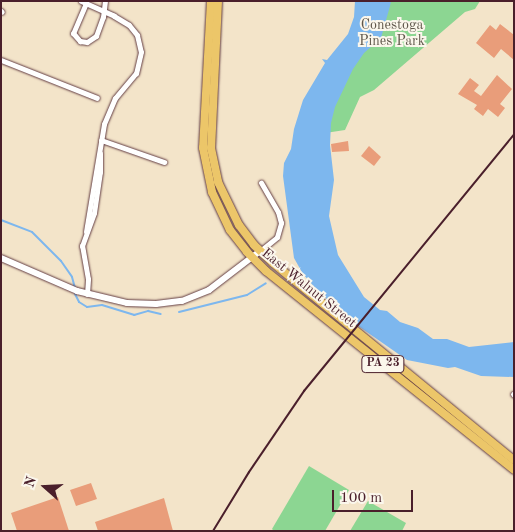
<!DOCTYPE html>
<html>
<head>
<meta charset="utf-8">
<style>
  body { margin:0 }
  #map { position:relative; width:515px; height:532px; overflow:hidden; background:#f3e4c9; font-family:"Old Standard TT",serif }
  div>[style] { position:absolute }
  .green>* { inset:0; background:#8cd692 }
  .water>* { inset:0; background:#7db7ee }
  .stream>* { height:2px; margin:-1px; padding:0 1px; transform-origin:1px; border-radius:1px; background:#7db7ee }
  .building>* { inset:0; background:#e99d7a }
  .roads { filter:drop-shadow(0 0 1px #633d43) drop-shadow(0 0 1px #633d43) }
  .minor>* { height:5px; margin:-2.5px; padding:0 2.5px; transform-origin:2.5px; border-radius:2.5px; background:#fff }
  .tertiary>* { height:6px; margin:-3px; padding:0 3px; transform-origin:3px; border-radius:3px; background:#fff }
  .primary>* { height:8px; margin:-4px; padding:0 4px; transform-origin:4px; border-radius:4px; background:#ecc669 }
  .rail>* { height:2px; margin:-1px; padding:0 1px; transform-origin:1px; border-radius:1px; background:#4a1f2b }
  span { translate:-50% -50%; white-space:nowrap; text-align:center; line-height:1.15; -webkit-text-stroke:4px #fbf7ec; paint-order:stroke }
  .shield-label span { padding:1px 4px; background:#fbf7ec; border:1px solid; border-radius:4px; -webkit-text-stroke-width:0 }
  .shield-label { font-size:12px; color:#4a1f2b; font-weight:700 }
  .park-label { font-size:14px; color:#5e564a }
  .street-label { font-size:14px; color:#4a1f2b }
  .frame { position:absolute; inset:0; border:2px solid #4a1f2b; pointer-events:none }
  .north { position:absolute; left:20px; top:462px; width:50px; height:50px; -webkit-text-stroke:4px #fbf7ec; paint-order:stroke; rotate:289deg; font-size:14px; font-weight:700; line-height:20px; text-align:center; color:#4a1f2b }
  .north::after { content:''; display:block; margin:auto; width:18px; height:22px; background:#4a1f2b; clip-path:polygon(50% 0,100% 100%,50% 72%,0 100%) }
  .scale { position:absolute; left:332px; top:490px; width:81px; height:22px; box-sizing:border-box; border:2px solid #4a1f2b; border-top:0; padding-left:6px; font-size:15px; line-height:18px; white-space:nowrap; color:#4a1f2b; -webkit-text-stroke:4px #fbf7ec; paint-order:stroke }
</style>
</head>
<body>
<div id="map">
  <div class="green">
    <i style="clip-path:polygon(367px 1px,480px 1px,475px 9px,465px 12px,374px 90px,360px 97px,345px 130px,312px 135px)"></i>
    <i style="clip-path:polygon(309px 466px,349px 490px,325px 531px,274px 531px,272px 529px)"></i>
    <i style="clip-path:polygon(368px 501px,406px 523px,402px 531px,350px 531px)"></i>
  </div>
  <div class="water">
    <i style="clip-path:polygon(355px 1px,391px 1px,390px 6px,381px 38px,364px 53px,353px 69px,335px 107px,331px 123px,330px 145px,334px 180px,329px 216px,338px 255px,364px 297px,380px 310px,387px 311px,400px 322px,418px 328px,433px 339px,447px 339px,469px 347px,514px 342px,514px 377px,481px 376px,455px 367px,448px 368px,407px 360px,351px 321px,317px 290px,303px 274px,294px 258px,283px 176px,284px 163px,291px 149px,294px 129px,303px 100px,325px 63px,322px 59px,327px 60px,348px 34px,354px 17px)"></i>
  </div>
  <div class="stream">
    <i style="left:1px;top:220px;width:33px;rotate:21deg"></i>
    <i style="left:32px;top:232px;width:41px;rotate:45deg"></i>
    <i style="left:61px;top:261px;width:19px;rotate:55deg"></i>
    <i style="left:72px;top:277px;width:11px;rotate:75deg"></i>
    <i style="left:295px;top:276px;width:10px;rotate:-11deg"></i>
    <i style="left:75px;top:294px;width:9px;rotate:63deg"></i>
    <i style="left:79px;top:302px;width:9px;rotate:32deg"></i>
    <i style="left:87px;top:307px;width:15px;rotate:-8deg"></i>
    <i style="left:102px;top:305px;width:34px;rotate:17deg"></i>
    <i style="left:134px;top:315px;width:15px;rotate:-16deg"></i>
    <i style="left:148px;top:311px;width:13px;rotate:13deg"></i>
    <i style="left:179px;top:312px;width:70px;rotate:-14deg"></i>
    <i style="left:247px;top:295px;width:22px;rotate:-32deg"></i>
  </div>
  <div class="building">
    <i style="clip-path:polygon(500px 24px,514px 35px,514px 60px,501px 49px,494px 58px,476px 43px,490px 25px,496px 30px)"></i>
    <i style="clip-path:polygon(497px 75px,512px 89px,500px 104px,505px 108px,498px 117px,488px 109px,483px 116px,474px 109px,477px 105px,458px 94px,470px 78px,479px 85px,474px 91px,481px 96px)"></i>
    <i style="clip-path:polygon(348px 141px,349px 151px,332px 152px,331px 144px)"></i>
    <i style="clip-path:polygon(369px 146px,381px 157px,374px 166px,361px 156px)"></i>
    <i style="clip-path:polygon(91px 483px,97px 499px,76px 506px,70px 490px)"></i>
    <i style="clip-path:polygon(58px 497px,69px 531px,17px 531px,11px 513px)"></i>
    <i style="clip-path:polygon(164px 498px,173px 531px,98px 531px,95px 522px)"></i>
  </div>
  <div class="roads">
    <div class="minor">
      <i style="left:81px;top:1px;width:36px;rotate:24deg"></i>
      <i style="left:114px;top:16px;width:17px;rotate:31deg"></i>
      <i style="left:129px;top:25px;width:13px;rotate:51deg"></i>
      <i style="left:137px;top:35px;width:17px;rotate:77deg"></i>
      <i style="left:141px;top:52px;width:22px;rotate:103deg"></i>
      <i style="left:136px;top:73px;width:33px;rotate:130deg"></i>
      <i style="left:115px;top:98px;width:28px;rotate:113deg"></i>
      <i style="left:104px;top:124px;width:109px;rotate:99.5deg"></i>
      <i style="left:86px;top:3px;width:33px;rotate:113deg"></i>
      <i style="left:73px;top:33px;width:11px;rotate:49deg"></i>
      <i style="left:80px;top:41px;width:7px;rotate:8deg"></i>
      <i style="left:87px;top:42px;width:11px;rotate:-34deg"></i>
      <i style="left:96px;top:36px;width:20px;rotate:-70deg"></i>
      <i style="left:103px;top:17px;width:16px;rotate:-83deg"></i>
      <i style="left:1px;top:11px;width:1px;rotate:45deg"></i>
      <i style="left:1px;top:60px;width:103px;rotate:21.6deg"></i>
      <i style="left:101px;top:140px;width:67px;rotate:19.2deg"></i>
      <i style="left:260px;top:251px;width:22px;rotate:-39deg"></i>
      <i style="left:277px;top:237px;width:15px;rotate:-74deg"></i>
      <i style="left:281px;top:223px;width:11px;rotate:-105deg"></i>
      <i style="left:278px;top:212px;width:34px;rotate:-120deg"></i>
      <i style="left:87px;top:294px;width:15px;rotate:-86deg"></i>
      <i style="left:88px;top:279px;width:34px;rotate:-100deg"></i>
      <i style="left:82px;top:246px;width:35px;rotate:-70deg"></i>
      <i style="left:94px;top:213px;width:41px;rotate:-81.7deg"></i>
      <i style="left:100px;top:172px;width:19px;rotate:-90deg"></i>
      <i style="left:513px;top:394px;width:1px;rotate:45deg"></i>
    </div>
    <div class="tertiary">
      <i style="left:1px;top:258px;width:83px;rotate:23.5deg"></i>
      <i style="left:77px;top:291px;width:51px;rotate:13.5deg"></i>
      <i style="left:127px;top:303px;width:29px;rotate:2deg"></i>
      <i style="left:156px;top:304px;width:26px;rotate:-7deg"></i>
      <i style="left:182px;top:301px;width:29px;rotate:-22deg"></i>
      <i style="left:209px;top:290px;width:64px;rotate:-37.4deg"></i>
    </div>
    <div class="primary">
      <i style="left:211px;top:1px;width:147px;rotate:93.1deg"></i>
      <i style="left:203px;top:148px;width:45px;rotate:78.4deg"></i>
      <i style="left:212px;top:192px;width:42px;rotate:64.7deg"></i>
      <i style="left:230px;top:230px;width:28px;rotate:52deg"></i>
      <i style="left:247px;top:252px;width:27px;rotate:45deg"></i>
      <i style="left:266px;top:271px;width:318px;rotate:38.7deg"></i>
      <i style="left:218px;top:1px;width:147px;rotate:92.7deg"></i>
      <i style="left:211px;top:148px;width:35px;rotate:78deg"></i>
      <i style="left:218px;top:182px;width:48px;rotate:64deg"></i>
      <i style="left:239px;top:225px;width:25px;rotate:53deg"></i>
      <i style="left:254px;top:245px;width:26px;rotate:43deg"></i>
      <i style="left:273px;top:263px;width:311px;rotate:39.3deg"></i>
    </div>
  </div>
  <div class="rail">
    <i style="left:213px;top:531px;width:69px;rotate:-58.6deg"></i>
    <i style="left:249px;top:472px;width:98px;rotate:-55.8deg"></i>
    <i style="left:304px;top:391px;width:332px;rotate:-50.7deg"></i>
  </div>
  <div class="shield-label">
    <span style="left:383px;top:364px">PA 23</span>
  </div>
  <div class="park-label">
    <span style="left:392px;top:33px">Conestoga<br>Pines Park</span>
  </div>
  <div class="street-label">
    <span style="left:309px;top:288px;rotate:39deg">East Walnut Street</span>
  </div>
  <div class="frame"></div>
  <div class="north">N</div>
  <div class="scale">100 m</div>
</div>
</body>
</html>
